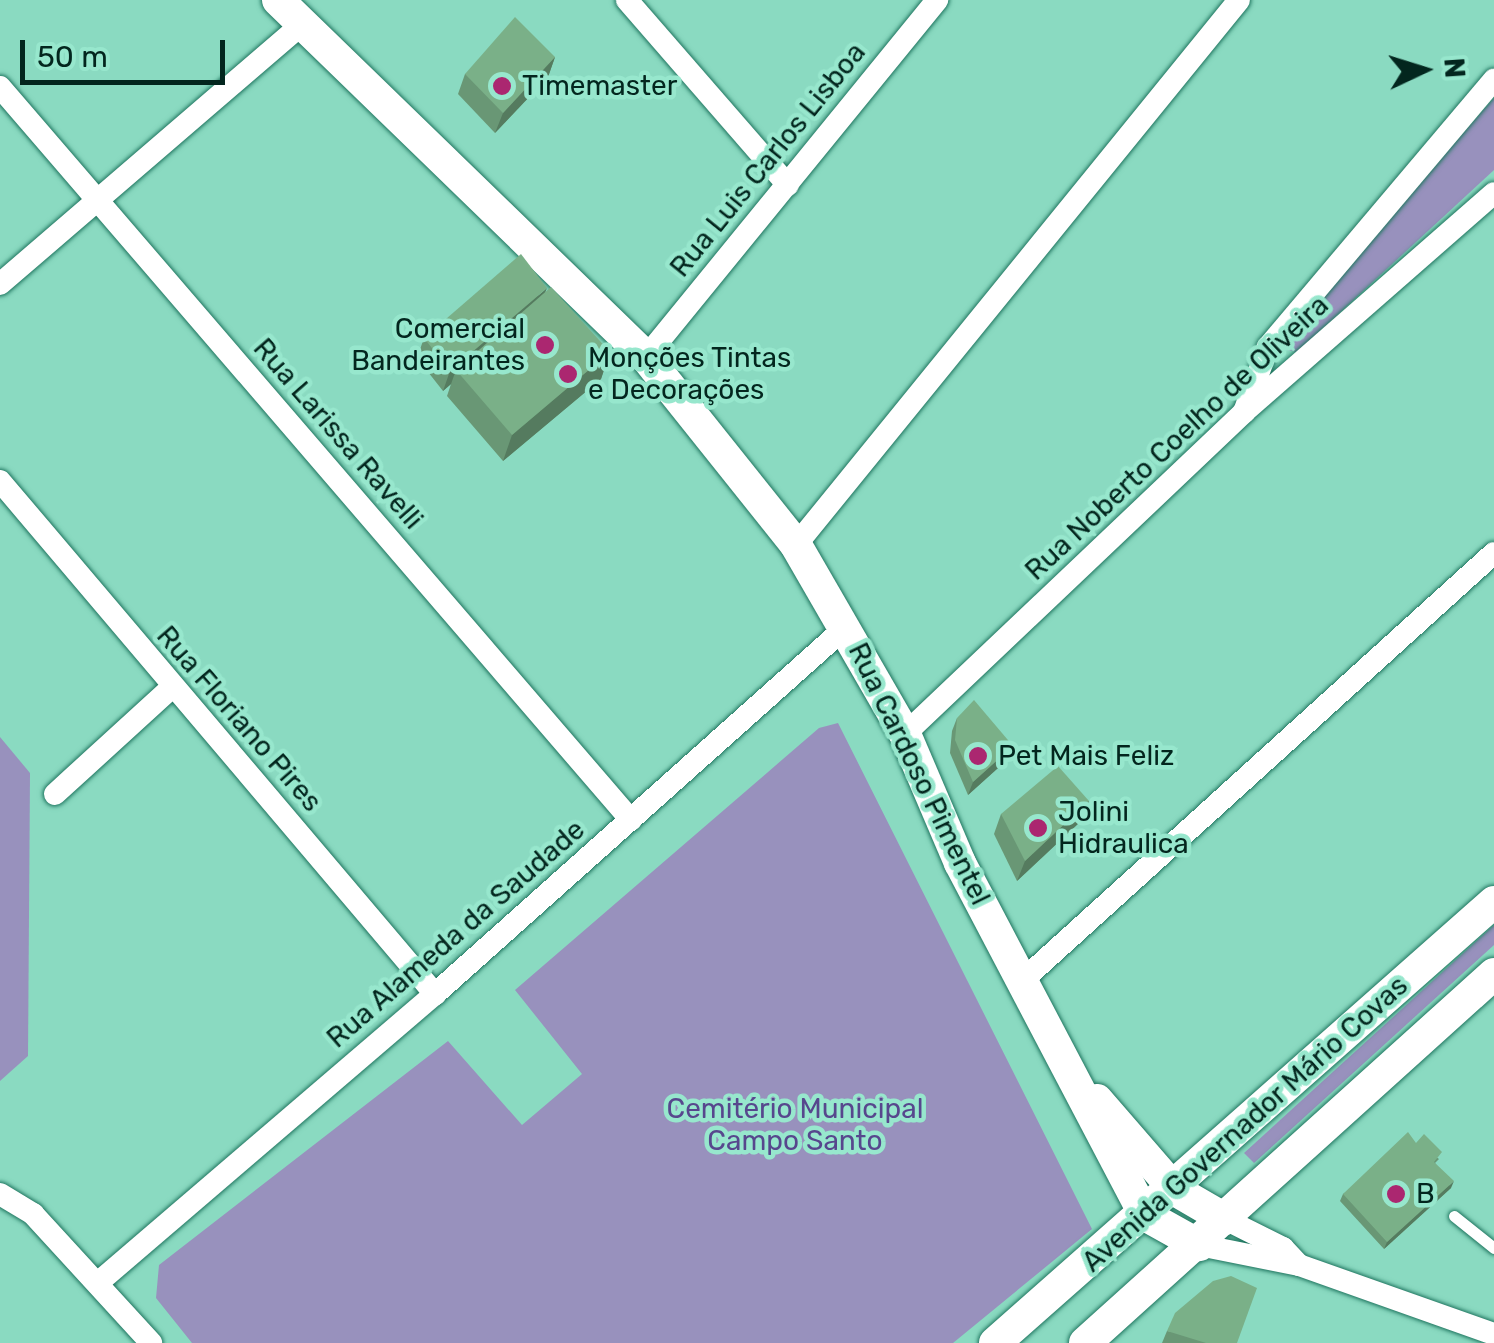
<!DOCTYPE html>
<html>
<head>
<meta charset="utf-8">
<style>
  body { margin:0 }
  #map { position:relative; width:1494px; height:1343px; overflow:hidden; background:#8adac1; font-family:Rubik,sans-serif }
  div>[style] { position:absolute }
  .green>* { inset:0; background:#9891bd }
  .roads { filter:drop-shadow(0 0 2px #1f755f) drop-shadow(0 0 2px #1f755f) }
  .lane>* { height:11px; margin:-5.5px; padding:0 5.5px; transform-origin:5.5px; border-radius:5.5px; background:#fff }
  .street>* { height:22px; margin:-11px; padding:0 11px; transform-origin:11px; border-radius:11px; background:#fff }
  .secondary>* { height:32px; margin:-16px; padding:0 16px; transform-origin:16px; border-radius:16px; background:#fff }
  .wall>* { inset:0; background:#699775 }
  .shaded-wall>* { inset:0; background:#557b5f }
  .building>* { inset:0; background:#7ab088 }
  .dots>* { width:28px; height:28px; translate:-50% -50%; box-sizing:border-box; border:5px solid #97e7cd; border-radius:50% }
  span { translate:-50% -50%; white-space:nowrap; text-align:center; line-height:1.15; -webkit-text-stroke:9px #97e7cd; paint-order:stroke }
  .poi-label { font-size:28px; color:#03261e }
  .left { translate:0 -50%; text-align:left }
  .right { translate:-100% -50%; text-align:right }
  .street-label { font-size:28px; color:#03261e }
  .park-label { font-size:28px; color:#57478d }
  .north { position:absolute; left:1374px; top:20px; width:100px; height:100px; -webkit-text-stroke:8px #97e7cd; paint-order:stroke; rotate:86deg; font-size:28px; font-weight:700; line-height:40px; text-align:center; color:#03261e }
  .north::after { content:''; display:block; margin:auto; width:35px; height:45px; background:#03261e; clip-path:polygon(50% 0,100% 100%,50% 72%,0 100%) }
  .scale { position:absolute; left:20px; top:40px; width:205px; height:45px; box-sizing:border-box; border:5px solid #03261e; border-top:0; padding-left:12px; font-size:30px; line-height:35px; white-space:nowrap; color:#03261e; -webkit-text-stroke:8px #97e7cd; paint-order:stroke }
</style>
</head>
<body>
<div id="map">
  <div class="green">
    <i style="clip-path:polygon(1494px 98px,1494px 170px,1297px 352px,1287px 350px,1283px 337px)"></i>
    <i style="clip-path:polygon(838px 723px,1092px 1229px,953px 1343px,192px 1343px,156px 1298px,159px 1265px,448px 1041px,522px 1125px,582px 1074px,515px 990px,819px 728px)"></i>
    <i style="clip-path:polygon(0 737px,30px 773px,28px 1056px,0 1081px)"></i>
    <i style="clip-path:polygon(1494px 925px,1494px 945px,1254px 1163px,1244px 1153px)"></i>
  </div>
  <div class="roads">
    <div class="lane">
      <i style="left:1454px;top:1216px;width:51px;rotate:38.7deg"></i>
    </div>
    <div class="street">
      <i style="left:627px;top:0;width:245px;rotate:49deg"></i>
      <i style="left:0;top:87px;width:967px;rotate:49.28deg"></i>
      <i style="left:0;top:284px;width:397px;rotate:-40.7deg"></i>
      <i style="left:646px;top:357px;width:461px;rotate:-50.8deg"></i>
      <i style="left:1244px;top:412px;width:69px;rotate:-69.7deg"></i>
      <i style="left:1268px;top:347px;width:350px;rotate:-49.8deg"></i>
      <i style="left:0;top:481px;width:673px;rotate:49.7deg"></i>
      <i style="left:796px;top:545px;width:702px;rotate:-50.89deg"></i>
      <i style="left:905px;top:734px;width:468px;rotate:-43.5deg"></i>
      <i style="left:1244px;top:412px;width:332px;rotate:-41.2deg"></i>
      <i style="left:55px;top:794px;width:157px;rotate:-42.4deg"></i>
      <i style="left:1024px;top:979px;width:634px;rotate:-42.19deg"></i>
      <i style="left:0;top:1194px;width:39px;rotate:31deg"></i>
      <i style="left:33px;top:1214px;width:175px;rotate:47.5deg"></i>
      <i style="left:1225px;top:1219px;width:65px;rotate:26.6deg"></i>
      <i style="left:1283px;top:1248px;width:23px;rotate:47deg"></i>
      <i style="left:1199px;top:1245px;width:102px;rotate:11.3deg"></i>
      <i style="left:1299px;top:1265px;width:207px;rotate:19.5deg"></i>
      <i style="left:100px;top:1281px;width:441px;rotate:-40.6deg"></i>
      <i style="left:435px;top:994px;width:552px;rotate:-41.77deg"></i>
    </div>
    <div class="secondary">
      <i style="left:278px;top:0;width:513px;rotate:44.13deg"></i>
      <i style="left:646px;top:357px;width:241px;rotate:51.4deg"></i>
      <i style="left:796px;top:545px;width:218px;rotate:60deg"></i>
      <i style="left:905px;top:734px;width:140px;rotate:66.9deg"></i>
      <i style="left:960px;top:863px;width:398px;rotate:62.3deg"></i>
      <i style="left:1145px;top:1215px;width:62px;rotate:29.1deg"></i>
      <i style="left:1097px;top:1100px;width:119px;rotate:49.1deg"></i>
      <i style="left:1175px;top:1190px;width:58px;rotate:30.1deg"></i>
      <i style="left:995px;top:1343px;width:666px;rotate:-41.47deg"></i>
      <i style="left:1085px;top:1343px;width:551px;rotate:-42.06deg"></i>
    </div>
  </div>
  <div class="wall">
    <i style="clip-path:polygon(555px 57px,548px 77px,495px 133px,458px 94px,465px 74px)"></i>
    <i style="clip-path:polygon(545px 293px,610px 352px,601px 379px,503px 461px,447px 396px,451px 384px,443px 391px,417px 358px,424px 338px)"></i>
    <i style="clip-path:polygon(957px 718px,1008px 759px,968px 795px,950px 753px,952px 731px)"></i>
    <i style="clip-path:polygon(1089px 801px,1081px 821px,1017px 881px,994px 834px,1001px 814px)"></i>
    <i style="clip-path:polygon(1416px 1143px,1439px 1159px,1435px 1163px,1451px 1188px,1384px 1249px,1340px 1201px,1343px 1194px)"></i>
    <i style="clip-path:polygon(1167px 1331px,1237px 1343px,1162px 1343px)"></i>
  </div>
  <div class="shaded-wall">
    <i style="clip-path:polygon(555px 57px,548px 77px,495px 133px,503px 113px)"></i>
    <i style="clip-path:polygon(547px 288px,539px 308px,456px 370px,451px 384px,443px 391px,450px 371px)"></i>
    <i style="clip-path:polygon(610px 352px,601px 379px,503px 461px,512px 435px)"></i>
    <i style="clip-path:polygon(1013px 746px,1008px 759px,968px 795px,973px 782px)"></i>
    <i style="clip-path:polygon(1089px 801px,1081px 821px,1017px 881px,1025px 861px)"></i>
    <i style="clip-path:polygon(1454px 1181px,1451px 1188px,1384px 1249px,1387px 1242px)"></i>
  </div>
  <div class="building">
    <i style="clip-path:polygon(515px 17px,555px 57px,503px 113px,465px 74px)"></i>
    <i style="clip-path:polygon(521px 254px,547px 288px,450px 371px,424px 338px)"></i>
    <i style="clip-path:polygon(551px 287px,610px 352px,512px 435px,456px 370px)"></i>
    <i style="clip-path:polygon(974px 700px,1013px 746px,973px 782px,955px 740px,957px 718px)"></i>
    <i style="clip-path:polygon(1058px 766px,1089px 801px,1025px 861px,1001px 814px)"></i>
    <i style="clip-path:polygon(1408px 1132px,1416px 1143px,1424px 1134px,1442px 1152px,1434px 1162px,1454px 1181px,1387px 1242px,1343px 1194px)"></i>
    <i style="clip-path:polygon(1231px 1276px,1257px 1288px,1237px 1343px,1206px 1343px,1167px 1331px,1175px 1313px,1213px 1281px)"></i>
  </div>
  <div class="dots">
    <i style="left:502px;top:86px;background:#ab2770"></i>
    <i style="left:545px;top:345px;background:#ab2770"></i>
    <i style="left:568px;top:374px;background:#ab2770"></i>
    <i style="left:978px;top:756px;background:#ab2770"></i>
    <i style="left:1038px;top:828px;background:#ab2770"></i>
    <i style="left:1396px;top:1194px;background:#ab2770"></i>
  </div>
  <div class="poi-label">
    <span class="left" style="left:522px;top:86px">Timemaster</span>
    <span class="right" style="left:525px;top:345px">Comercial<br>Bandeirantes</span>
    <span class="left" style="left:588px;top:374px">Monções Tintas<br>e Decorações</span>
    <span class="left" style="left:998px;top:756px">Pet Mais Feliz</span>
    <span class="left" style="left:1058px;top:828px">Jolini<br>Hidraulica</span>
    <span class="left" style="left:1416px;top:1194px">B</span>
  </div>
  <div class="street-label">
    <span style="left:768px;top:160px;rotate:-51deg">Rua Luis Carlos Lisboa</span>
    <span style="left:338px;top:434px;rotate:49deg">Rua Larissa Ravelli</span>
    <span style="left:1177px;top:438px;rotate:-43deg">Rua Noberto Coelho de Oliveira</span>
    <span style="left:239px;top:719px;rotate:49deg">Rua Floriano Pires</span>
    <span style="left:919px;top:774px;rotate:64deg">Rua Cardoso Pimentel</span>
    <span style="left:456px;top:934px;rotate:-41deg">Rua Alameda da Saudade</span>
    <span style="left:1245px;top:1124px;rotate:-42deg">Avenida Governador Mário Covas</span>
  </div>
  <div class="park-label">
    <span style="left:795px;top:1125px">Cemitério Municipal<br>Campo Santo</span>
  </div>
  <div class="north">N</div>
  <div class="scale">50 m</div>
</div>
</body>
</html>
